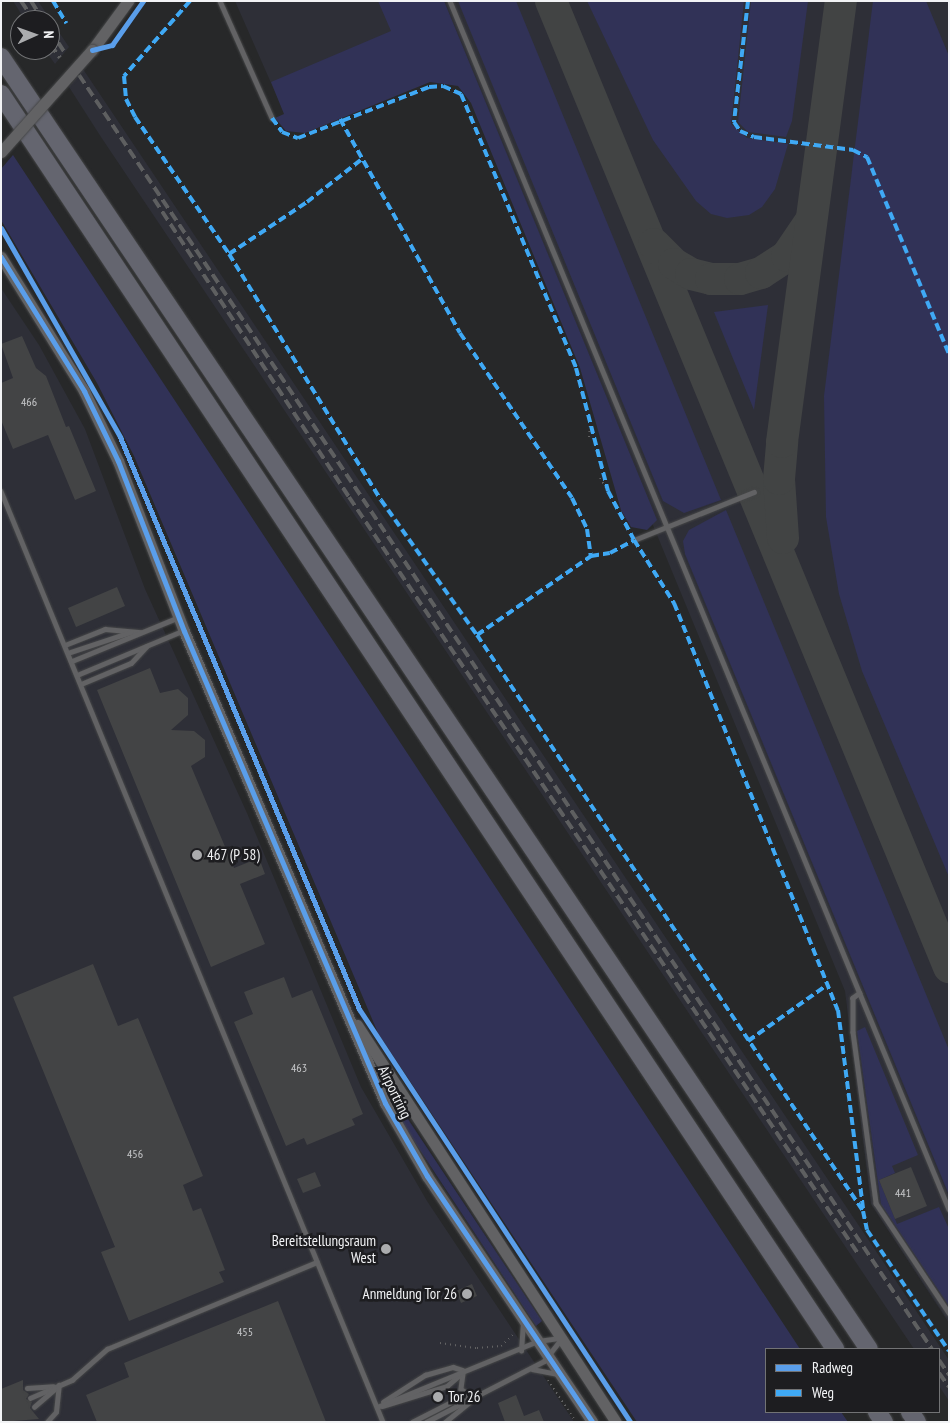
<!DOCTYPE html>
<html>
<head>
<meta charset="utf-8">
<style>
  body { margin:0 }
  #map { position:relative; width:950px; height:1423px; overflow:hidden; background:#272829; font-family:"PT Sans Narrow",sans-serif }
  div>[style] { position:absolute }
  .built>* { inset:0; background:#2e2f37 }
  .green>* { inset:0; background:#313257 }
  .taxiway>* { height:32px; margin:-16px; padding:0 16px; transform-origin:16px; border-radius:16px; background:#424444 }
  .building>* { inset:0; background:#434445 }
  .path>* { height:2px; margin-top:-1px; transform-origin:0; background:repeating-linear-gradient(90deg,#626263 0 1px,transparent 0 5px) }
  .roads { filter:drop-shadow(0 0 1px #454647) drop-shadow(0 0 1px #454647) }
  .service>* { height:4.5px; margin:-2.25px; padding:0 2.25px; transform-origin:2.25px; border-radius:2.25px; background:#626264 }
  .tertiary>* { height:11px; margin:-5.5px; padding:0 5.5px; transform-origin:5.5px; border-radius:5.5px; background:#626264 }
  .motorway>* { height:18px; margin:-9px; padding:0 9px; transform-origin:9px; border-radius:9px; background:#64656f }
  .rail>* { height:4px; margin-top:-2px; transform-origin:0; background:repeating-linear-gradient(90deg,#5e5f60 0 10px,transparent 0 15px) }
  .bridges { filter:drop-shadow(0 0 1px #454647) drop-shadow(0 0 1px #454647) }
  .tertiary-bridge>* { height:11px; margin:-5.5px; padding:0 5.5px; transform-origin:5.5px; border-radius:5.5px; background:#626264 }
  .quiet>* { height:4px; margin-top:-2px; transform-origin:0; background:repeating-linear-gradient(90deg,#3fa9f5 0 8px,transparent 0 12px) }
  .cycleway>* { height:5px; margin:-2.5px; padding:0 2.5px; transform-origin:2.5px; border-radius:2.5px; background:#5a9eea }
  .dots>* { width:14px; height:14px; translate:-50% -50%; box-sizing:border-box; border:2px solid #1d1d20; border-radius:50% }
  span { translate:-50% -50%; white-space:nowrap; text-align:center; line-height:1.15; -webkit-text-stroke:5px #1d1d20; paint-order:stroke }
  .number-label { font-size:12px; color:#c6c7c9 }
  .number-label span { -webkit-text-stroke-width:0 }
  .poi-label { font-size:15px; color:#f2f3f5 }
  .left { translate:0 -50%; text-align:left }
  .right { translate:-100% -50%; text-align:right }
  .street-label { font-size:15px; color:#f2f3f5 }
  .frame { position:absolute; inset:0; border:2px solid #f2f3f5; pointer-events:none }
  .legend { position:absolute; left:765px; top:1348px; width:175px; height:65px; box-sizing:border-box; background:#1d1d20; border:1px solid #727375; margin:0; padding:6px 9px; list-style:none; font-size:15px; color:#f2f3f5 }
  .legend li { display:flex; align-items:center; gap:10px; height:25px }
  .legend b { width:25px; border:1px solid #727375 }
  .north { position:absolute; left:10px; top:10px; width:50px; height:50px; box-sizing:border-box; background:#1d1d20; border:1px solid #727375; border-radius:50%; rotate:88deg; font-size:14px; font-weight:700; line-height:20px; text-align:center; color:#f2f3f5 }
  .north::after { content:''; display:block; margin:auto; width:18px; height:22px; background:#abacae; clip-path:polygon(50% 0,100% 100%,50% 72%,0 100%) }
</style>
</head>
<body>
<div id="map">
  <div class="built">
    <i style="clip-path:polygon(13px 1px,38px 1px,69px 47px,55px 64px,45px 50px,50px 50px,50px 20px,25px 20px)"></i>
    <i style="clip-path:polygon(235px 1px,949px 1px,949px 1323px,871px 1204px,845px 991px,460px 57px,290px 126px)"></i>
    <i style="clip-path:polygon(83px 69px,949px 1360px,949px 1401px,939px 1386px,939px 1349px,914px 1349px,101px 137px,69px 87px)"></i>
    <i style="clip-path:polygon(1px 288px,39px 345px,85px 429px,145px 589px,247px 813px,361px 1087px,427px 1201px,574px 1422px,1px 1422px)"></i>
  </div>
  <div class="green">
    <i style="clip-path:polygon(378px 1px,444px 1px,657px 520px,647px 530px,631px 527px,621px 510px,580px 368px,471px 103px,458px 86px,430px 82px,305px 133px,286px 131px,275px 118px,284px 114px,271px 82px,391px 31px)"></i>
    <i style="clip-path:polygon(458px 1px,516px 1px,721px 500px,684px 513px,663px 501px)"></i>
    <i style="clip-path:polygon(587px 1px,744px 1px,731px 124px,747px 138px,788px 144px,775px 189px,762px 207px,749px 215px,727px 218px,711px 214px,696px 201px,653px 140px)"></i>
    <i style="clip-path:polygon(751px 1px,808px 1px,792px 121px,786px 137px,748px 132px,738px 122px)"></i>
    <i style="clip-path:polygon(873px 1px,926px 1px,949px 56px,949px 877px,862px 671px,839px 594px,826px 517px,824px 396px)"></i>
    <i style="clip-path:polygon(13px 155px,800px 1349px,766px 1349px,766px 1412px,841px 1412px,848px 1422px,637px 1422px,378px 1033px,134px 456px,97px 383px,1px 220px,1px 169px)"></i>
    <i style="clip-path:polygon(768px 305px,754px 410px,714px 312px)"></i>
    <i style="clip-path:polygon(726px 510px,949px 1050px,949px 1195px,685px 554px,683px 541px,689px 530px)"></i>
    <i style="clip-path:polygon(865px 1027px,918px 1155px,892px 1166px,895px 1173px,879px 1180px,897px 1224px,939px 1207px,949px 1229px,949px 1306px,881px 1204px,857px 1031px)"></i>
    <i style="clip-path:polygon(378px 1074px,542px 1321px,536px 1326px,404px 1126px)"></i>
  </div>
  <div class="taxiway">
    <i style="left:551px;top:1px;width:1045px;rotate:67.61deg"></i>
    <i style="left:654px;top:244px;width:28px;rotate:45deg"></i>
    <i style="left:674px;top:264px;width:20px;rotate:30deg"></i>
    <i style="left:691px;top:274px;width:21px;rotate:14deg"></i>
    <i style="left:711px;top:279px;width:29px"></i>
    <i style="left:740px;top:279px;width:22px;rotate:-16deg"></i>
    <i style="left:761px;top:273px;width:31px;rotate:-33deg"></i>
    <i style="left:787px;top:256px;width:40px;rotate:-56deg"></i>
    <i style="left:783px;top:538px;width:59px;rotate:-93.9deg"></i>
    <i style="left:779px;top:479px;width:37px;rotate:-85deg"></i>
    <i style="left:782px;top:442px;width:445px;rotate:-82.4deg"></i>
  </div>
  <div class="building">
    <i style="clip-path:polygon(22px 336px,36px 368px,46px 376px,66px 427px,69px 426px,96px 491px,75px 500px,48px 435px,13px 449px,1px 420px,1px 383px,13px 378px,1px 344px)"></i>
    <i style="clip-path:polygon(117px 587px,125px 606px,76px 627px,68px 608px)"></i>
    <i style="clip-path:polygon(150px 668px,160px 693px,178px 689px,188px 698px,188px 715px,171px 730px,194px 731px,205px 740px,205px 757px,191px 766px,234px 868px,259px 858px,265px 874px,240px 884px,265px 944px,211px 967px,97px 690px)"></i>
    <i style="clip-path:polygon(93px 964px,118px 1026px,138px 1018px,203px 1176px,183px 1185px,193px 1211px,201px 1208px,225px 1270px,219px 1272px,224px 1282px,129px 1321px,101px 1252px,115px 1247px,13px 997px)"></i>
    <i style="clip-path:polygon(284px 977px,292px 998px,312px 990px,363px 1114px,352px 1119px,355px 1125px,307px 1145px,304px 1138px,286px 1146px,234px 1022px,253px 1014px,244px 992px)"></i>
    <i style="clip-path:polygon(911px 1167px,927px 1206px,895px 1219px,879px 1180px)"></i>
    <i style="clip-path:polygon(315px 1172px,321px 1186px,303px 1193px,297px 1179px)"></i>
    <i style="clip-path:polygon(472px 1284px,477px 1296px,461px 1303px,456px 1291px)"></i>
    <i style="clip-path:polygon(278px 1301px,326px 1422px,97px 1422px,86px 1395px,129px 1377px,124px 1363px)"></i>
    <i style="clip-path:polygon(23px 1380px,23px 1390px,29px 1394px,26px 1399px,32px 1402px,30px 1408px,39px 1419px,1px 1422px,1px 1389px)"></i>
    <i style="clip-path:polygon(516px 1395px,524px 1416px,539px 1410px,544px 1422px,505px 1422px,498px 1403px)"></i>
  </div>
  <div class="path">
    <i style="left:589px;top:437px;width:14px;rotate:-86deg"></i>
    <i style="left:600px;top:478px;width:15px;rotate:58deg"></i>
    <i style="left:440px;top:1343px;width:37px;rotate:8deg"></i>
    <i style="left:477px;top:1348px;width:24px;rotate:-5deg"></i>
    <i style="left:501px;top:1346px;width:16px;rotate:-43deg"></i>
    <i style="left:548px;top:1380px;width:50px;rotate:56.3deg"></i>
  </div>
  <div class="roads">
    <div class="service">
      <i style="left:220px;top:1px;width:128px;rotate:66deg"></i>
      <i style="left:450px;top:1px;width:1307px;rotate:67.56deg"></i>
      <i style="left:1px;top:491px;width:1006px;rotate:67.69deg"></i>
      <i style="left:634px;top:540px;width:129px;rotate:-21.8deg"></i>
      <i style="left:65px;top:645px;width:43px;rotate:-21.8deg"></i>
      <i style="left:105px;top:629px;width:36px;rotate:5deg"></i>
      <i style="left:68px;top:653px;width:66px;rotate:-18.4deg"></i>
      <i style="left:72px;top:661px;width:113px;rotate:-22.3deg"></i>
      <i style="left:77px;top:675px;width:114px;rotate:-22.7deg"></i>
      <i style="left:81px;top:684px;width:54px;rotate:-22.8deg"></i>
      <i style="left:131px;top:663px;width:23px;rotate:-47deg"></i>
      <i style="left:860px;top:993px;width:9px;rotate:144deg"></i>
      <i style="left:853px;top:998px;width:34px;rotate:90deg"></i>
      <i style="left:853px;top:1032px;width:173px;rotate:82.3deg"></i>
      <i style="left:876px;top:1203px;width:132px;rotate:56.4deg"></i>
      <i style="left:521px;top:1351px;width:26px;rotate:-86deg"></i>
      <i style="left:532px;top:1369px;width:25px;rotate:11deg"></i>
      <i style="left:463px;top:1374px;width:15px;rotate:98deg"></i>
      <i style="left:461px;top:1389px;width:14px;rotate:34deg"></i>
      <i style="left:27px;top:1388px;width:26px;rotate:-4deg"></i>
      <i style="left:30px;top:1398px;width:46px;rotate:-23.2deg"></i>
      <i style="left:72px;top:1380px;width:47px;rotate:-41.5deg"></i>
      <i style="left:107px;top:1349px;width:227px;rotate:-22.5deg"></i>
      <i style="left:383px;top:1402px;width:50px;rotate:-32.7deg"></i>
      <i style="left:425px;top:1375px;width:29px;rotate:-16deg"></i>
      <i style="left:453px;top:1367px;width:10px;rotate:17deg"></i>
      <i style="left:382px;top:1406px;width:68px;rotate:-17.1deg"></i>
      <i style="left:447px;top:1386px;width:21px;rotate:-41deg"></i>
      <i style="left:34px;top:1407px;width:28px;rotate:-41deg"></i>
      <i style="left:377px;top:1407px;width:174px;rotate:-22.3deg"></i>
      <i style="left:538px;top:1341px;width:22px;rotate:-8deg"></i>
      <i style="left:47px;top:1422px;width:13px;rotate:-48deg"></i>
      <i style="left:56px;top:1412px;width:27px;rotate:-84deg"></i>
      <i style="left:412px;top:1422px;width:44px;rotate:-27.1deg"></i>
      <i style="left:451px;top:1402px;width:23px;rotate:-13deg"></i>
      <i style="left:426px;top:1422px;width:133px;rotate:-27.3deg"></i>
      <i style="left:544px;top:1361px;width:28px;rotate:-52deg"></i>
      <i style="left:445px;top:1422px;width:35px;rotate:-39deg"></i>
    </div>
    <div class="tertiary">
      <i style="left:92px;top:50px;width:61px;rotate:-53.7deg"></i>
      <i style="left:1px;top:257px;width:158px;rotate:58.2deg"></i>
      <i style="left:84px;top:391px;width:78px;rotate:64.1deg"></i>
      <i style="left:118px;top:461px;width:182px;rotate:68.8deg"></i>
      <i style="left:184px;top:631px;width:513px;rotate:66.93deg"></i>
      <i style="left:385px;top:1103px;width:84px;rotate:60.1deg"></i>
      <i style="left:427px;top:1176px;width:296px;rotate:56.1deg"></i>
      <i style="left:357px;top:1025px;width:474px;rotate:56.9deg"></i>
    </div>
    <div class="motorway">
      <i style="left:1px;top:57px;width:1556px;rotate:56.11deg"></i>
      <i style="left:1px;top:94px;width:1507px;rotate:56.39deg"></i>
      <i style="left:877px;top:1412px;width:12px;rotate:55deg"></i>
      <i style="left:910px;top:1412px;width:12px;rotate:55deg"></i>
    </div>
  </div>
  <div class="rail">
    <i style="left:21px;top:1px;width:23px;rotate:56deg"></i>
    <i style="left:31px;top:1px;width:22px;rotate:58deg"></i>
    <i style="left:50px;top:30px;width:27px;rotate:57deg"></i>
    <i style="left:50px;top:44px;width:17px;rotate:54deg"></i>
    <i style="left:79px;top:75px;width:1533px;rotate:56.2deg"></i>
    <i style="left:154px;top:199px;width:356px;rotate:56.8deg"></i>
    <i style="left:349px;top:497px;width:914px;rotate:56.07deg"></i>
    <i style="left:939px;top:1360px;width:18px;rotate:56deg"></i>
    <i style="left:939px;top:1373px;width:17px;rotate:54deg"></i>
  </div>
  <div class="bridges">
    <div class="tertiary-bridge">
      <i style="left:1px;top:152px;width:137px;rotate:-48.3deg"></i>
    </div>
  </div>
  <div class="quiet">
    <i style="left:53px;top:1px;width:26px;rotate:59deg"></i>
    <i style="left:190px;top:1px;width:100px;rotate:131.3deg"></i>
    <i style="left:124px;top:76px;width:23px;rotate:85deg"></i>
    <i style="left:126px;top:99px;width:20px;rotate:63deg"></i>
    <i style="left:135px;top:117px;width:166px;rotate:55.5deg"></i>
    <i style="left:229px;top:254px;width:289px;rotate:58.3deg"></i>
    <i style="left:381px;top:500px;width:166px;rotate:54.6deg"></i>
    <i style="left:477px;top:635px;width:693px;rotate:56.17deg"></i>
    <i style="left:863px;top:1211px;width:19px;rotate:78deg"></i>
    <i style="left:867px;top:1230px;width:146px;rotate:55.9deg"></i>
    <i style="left:748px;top:1px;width:122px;rotate:96.6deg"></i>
    <i style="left:734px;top:122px;width:11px;rotate:56deg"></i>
    <i style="left:740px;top:131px;width:15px;rotate:23deg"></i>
    <i style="left:754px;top:137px;width:100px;rotate:7.5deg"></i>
    <i style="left:853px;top:150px;width:16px;rotate:27deg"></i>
    <i style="left:867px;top:157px;width:213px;rotate:67.4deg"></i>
    <i style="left:272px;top:118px;width:17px;rotate:54deg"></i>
    <i style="left:282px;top:132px;width:17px;rotate:21deg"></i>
    <i style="left:298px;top:138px;width:141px;rotate:-21.3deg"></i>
    <i style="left:429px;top:87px;width:14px;rotate:-4deg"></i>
    <i style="left:443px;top:86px;width:20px;rotate:24deg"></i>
    <i style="left:461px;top:94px;width:297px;rotate:67.2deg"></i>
    <i style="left:576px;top:368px;width:127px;rotate:75.4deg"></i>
    <i style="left:608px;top:491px;width:55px;rotate:62deg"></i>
    <i style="left:340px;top:119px;width:245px;rotate:60.7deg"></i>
    <i style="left:460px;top:333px;width:199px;rotate:55.8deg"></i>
    <i style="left:572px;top:498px;width:34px;rotate:64deg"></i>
    <i style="left:587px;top:529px;width:27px;rotate:82deg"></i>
    <i style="left:591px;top:556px;width:19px;rotate:-9deg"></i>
    <i style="left:610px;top:553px;width:27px;rotate:-28deg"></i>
    <i style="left:634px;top:540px;width:75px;rotate:57.6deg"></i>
    <i style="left:674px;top:603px;width:439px;rotate:68.1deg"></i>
    <i style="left:838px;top:1010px;width:200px;rotate:82.8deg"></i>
    <i style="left:229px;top:254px;width:94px;rotate:-33.7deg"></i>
    <i style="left:307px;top:202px;width:70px;rotate:-38deg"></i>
    <i style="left:477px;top:635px;width:139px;rotate:-34.7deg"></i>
    <i style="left:748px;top:1041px;width:97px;rotate:-35.3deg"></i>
  </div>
  <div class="cycleway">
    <i style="left:92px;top:50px;width:21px;rotate:-14deg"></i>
    <i style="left:112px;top:45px;width:54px;rotate:-54.8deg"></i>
    <i style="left:1px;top:228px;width:241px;rotate:60.3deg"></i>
    <i style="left:120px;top:437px;width:620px;rotate:67.32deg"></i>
    <i style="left:359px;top:1009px;width:494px;rotate:56.7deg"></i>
    <i style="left:1px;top:257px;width:158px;rotate:58.2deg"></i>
    <i style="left:84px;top:391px;width:78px;rotate:64.1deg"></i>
    <i style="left:118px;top:461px;width:182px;rotate:68.8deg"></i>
    <i style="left:184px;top:631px;width:513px;rotate:66.93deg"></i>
    <i style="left:385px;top:1103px;width:84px;rotate:60.1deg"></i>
    <i style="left:427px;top:1176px;width:296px;rotate:56.1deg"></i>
  </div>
  <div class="dots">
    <i style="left:197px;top:855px;background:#abacae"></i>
    <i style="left:386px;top:1249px;background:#abacae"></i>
    <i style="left:467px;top:1294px;background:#abacae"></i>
    <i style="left:438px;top:1397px;background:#abacae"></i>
  </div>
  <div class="number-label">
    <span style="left:29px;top:402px">466</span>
    <span style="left:299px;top:1068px">463</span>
    <span style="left:135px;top:1154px">456</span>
    <span style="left:903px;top:1193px">441</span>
    <span style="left:245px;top:1332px">455</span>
  </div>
  <div class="poi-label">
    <span class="left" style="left:207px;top:855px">467 (P 58)</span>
    <span class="right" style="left:376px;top:1249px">Bereitstellungsraum<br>West</span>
    <span class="right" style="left:457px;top:1294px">Anmeldung Tor 26</span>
    <span class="left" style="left:448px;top:1397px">Tor 26</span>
  </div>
  <div class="street-label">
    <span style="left:395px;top:1092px;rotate:64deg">Airportring</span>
  </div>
  <div class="frame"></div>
  <ul class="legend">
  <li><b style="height:6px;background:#5a9eea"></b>Radweg</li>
  <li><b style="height:6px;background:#3fa9f5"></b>Weg</li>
  </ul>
  <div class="north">N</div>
</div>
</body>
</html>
